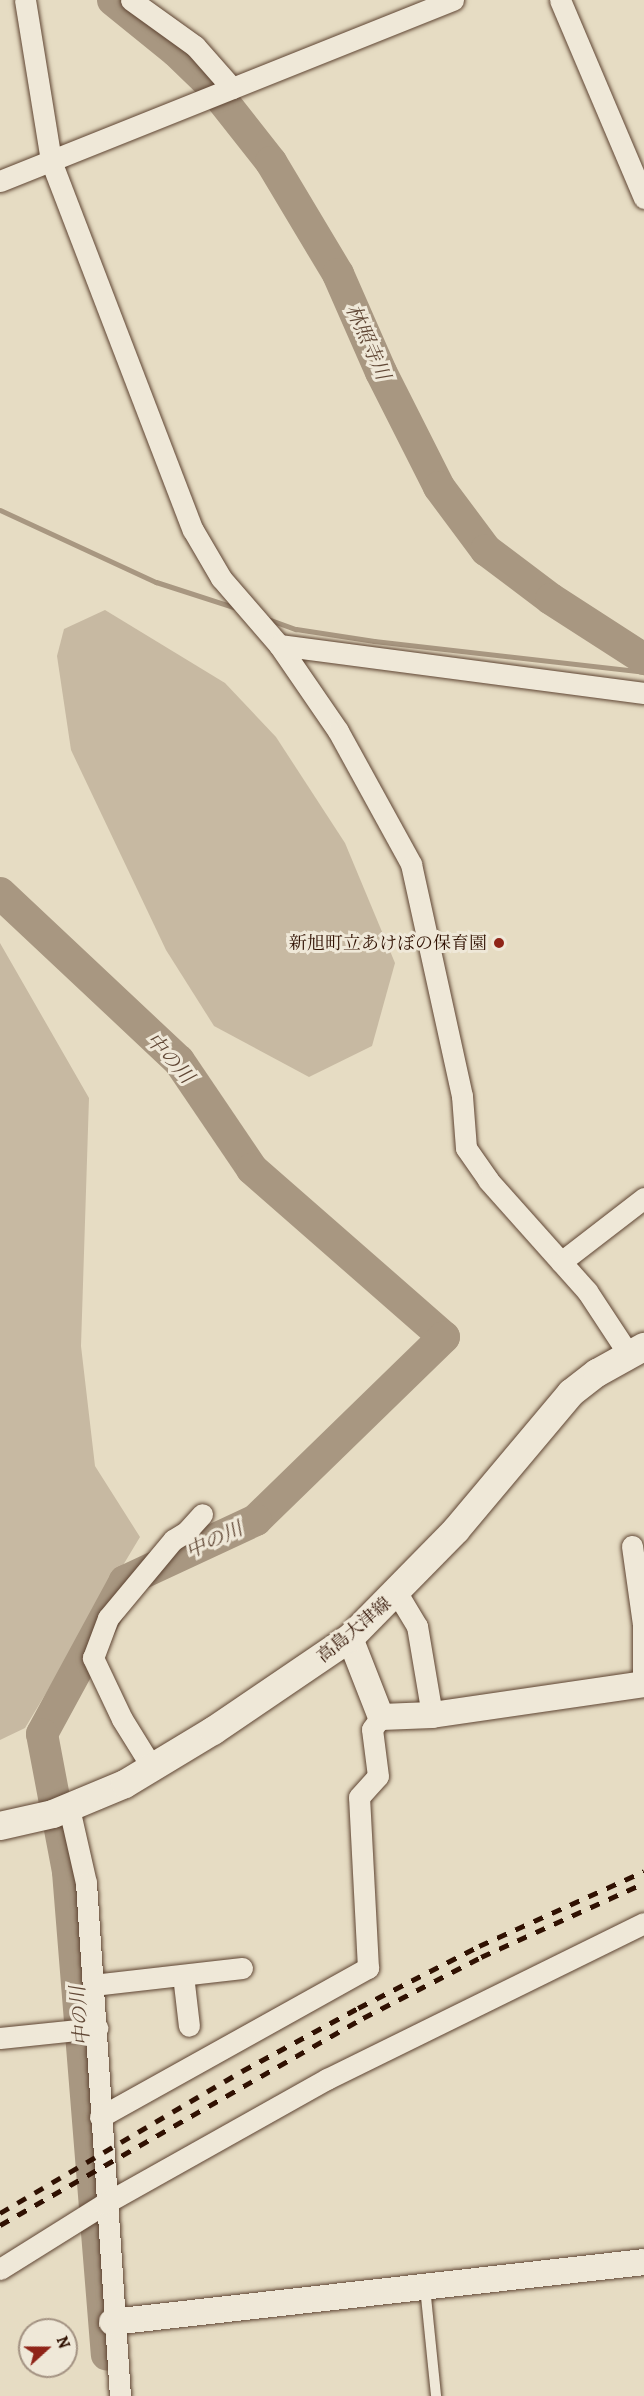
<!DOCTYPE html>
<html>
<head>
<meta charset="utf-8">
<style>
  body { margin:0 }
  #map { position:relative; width:644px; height:2396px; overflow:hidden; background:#e6dcc3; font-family:Alegreya,"Noto Serif JP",serif }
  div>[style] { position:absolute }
  .green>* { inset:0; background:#c7b9a2 }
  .stream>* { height:5px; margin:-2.5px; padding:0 2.5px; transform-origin:2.5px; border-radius:2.5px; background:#a89781 }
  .river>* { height:32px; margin:-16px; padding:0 16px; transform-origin:16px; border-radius:16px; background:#a89781 }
  .roads { filter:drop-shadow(0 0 2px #5e4432) drop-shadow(0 0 2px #5e4432) }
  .service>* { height:10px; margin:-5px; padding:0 5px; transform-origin:5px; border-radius:5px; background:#efe8d8 }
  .minor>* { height:21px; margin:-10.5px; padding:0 10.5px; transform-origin:10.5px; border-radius:10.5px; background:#efe8d8 }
  .tertiary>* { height:26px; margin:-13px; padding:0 13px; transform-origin:13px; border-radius:13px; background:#efe8d8 }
  .secondary>* { height:28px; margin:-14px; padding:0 14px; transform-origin:14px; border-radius:14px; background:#efe8d8 }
  .rail>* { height:4.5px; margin-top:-2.25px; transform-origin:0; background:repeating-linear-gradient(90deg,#301102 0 10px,transparent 0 20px) }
  .dots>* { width:16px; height:16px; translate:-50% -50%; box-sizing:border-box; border:3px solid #efe8d8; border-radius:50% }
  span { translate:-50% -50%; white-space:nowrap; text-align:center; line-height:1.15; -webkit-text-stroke:6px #efe8d8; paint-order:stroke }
  .poi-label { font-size:18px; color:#301102 }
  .right { translate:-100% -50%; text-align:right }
  .street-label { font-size:18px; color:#301102 }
  .water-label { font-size:20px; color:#604735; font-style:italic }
  .north { position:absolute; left:18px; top:2318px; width:60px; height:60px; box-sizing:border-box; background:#efe8d8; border:2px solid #a39282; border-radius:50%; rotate:69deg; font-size:16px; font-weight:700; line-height:24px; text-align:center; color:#301102 }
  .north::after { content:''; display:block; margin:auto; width:21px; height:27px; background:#8f2418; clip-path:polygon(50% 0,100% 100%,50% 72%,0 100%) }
</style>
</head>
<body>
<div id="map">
  <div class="green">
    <i style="clip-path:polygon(105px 610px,225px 683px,276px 737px,345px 843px,395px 963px,372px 1046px,309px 1077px,214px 1026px,166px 950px,71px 750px,57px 656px,64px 629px)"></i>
    <i style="clip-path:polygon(0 943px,89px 1098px,81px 1346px,95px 1466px,140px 1537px,25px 1728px,0 1740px)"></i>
  </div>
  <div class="stream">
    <i style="left:0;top:510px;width:172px;rotate:24.8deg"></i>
    <i style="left:156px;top:582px;width:84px;rotate:18deg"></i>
    <i style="left:265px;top:618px;width:33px;rotate:20deg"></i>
    <i style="left:296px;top:629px;width:79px;rotate:8.7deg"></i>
    <i style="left:374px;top:641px;width:272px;rotate:6.5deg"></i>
  </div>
  <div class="river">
    <i style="left:113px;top:0;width:81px;rotate:39deg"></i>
    <i style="left:176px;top:51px;width:45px;rotate:44.1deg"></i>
    <i style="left:208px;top:82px;width:102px;rotate:51.8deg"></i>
    <i style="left:271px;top:162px;width:131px;rotate:59.1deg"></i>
    <i style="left:338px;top:274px;width:107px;rotate:66.3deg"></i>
    <i style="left:381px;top:372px;width:129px;rotate:63.2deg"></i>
    <i style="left:439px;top:487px;width:79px;rotate:53.3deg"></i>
    <i style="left:486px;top:550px;width:81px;rotate:37deg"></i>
    <i style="left:551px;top:599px;width:111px;rotate:32.8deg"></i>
    <i style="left:0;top:893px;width:245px;rotate:43.2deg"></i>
    <i style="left:179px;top:1061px;width:130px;rotate:55.9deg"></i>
    <i style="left:252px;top:1169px;width:255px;rotate:41.2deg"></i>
    <i style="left:444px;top:1337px;width:262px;rotate:135.8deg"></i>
    <i style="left:256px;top:1520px;width:145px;rotate:155deg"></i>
    <i style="left:125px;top:1581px;width:174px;rotate:118.5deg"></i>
    <i style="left:42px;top:1734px;width:140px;rotate:79.3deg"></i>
    <i style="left:68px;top:1872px;width:484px;rotate:85.4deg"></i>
  </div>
  <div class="roads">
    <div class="service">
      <i style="left:425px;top:2287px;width:110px;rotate:84.2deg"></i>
    </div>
    <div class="minor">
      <i style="left:25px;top:0;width:163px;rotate:80.8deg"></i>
      <i style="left:51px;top:161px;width:395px;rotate:69deg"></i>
      <i style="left:193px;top:530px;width:56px;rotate:59.7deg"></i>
      <i style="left:221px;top:578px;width:89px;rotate:49.1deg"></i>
      <i style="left:279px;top:645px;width:104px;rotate:55.5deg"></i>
      <i style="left:338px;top:731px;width:152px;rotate:61.2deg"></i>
      <i style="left:411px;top:864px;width:238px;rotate:77.6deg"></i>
      <i style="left:462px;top:1096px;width:52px;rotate:85.6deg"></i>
      <i style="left:466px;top:1148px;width:39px;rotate:55deg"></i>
      <i style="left:488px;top:1180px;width:149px;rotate:48.3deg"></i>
      <i style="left:587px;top:1291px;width:77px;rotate:56.7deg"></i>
      <i style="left:131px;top:0;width:79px;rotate:35.7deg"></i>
      <i style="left:195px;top:46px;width:56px;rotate:48.6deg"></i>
      <i style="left:560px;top:0;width:215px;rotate:67deg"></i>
      <i style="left:0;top:181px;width:488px;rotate:-21.8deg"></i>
      <i style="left:279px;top:645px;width:368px;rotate:7.5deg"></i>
      <i style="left:561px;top:1262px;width:105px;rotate:-37.6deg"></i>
      <i style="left:632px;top:1546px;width:79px;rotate:82deg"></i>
      <i style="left:643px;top:1624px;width:60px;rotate:90deg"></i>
      <i style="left:397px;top:1593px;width:39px;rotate:59deg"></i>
      <i style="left:417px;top:1626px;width:90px;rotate:80.4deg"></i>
      <i style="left:153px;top:1769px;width:59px;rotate:-121.8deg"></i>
      <i style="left:122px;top:1719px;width:68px;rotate:-115.4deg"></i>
      <i style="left:93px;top:1658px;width:43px;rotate:-69.4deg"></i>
      <i style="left:108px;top:1618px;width:102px;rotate:-50.2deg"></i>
      <i style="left:173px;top:1540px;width:15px;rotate:-32deg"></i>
      <i style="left:186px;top:1532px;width:24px;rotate:-48deg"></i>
      <i style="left:69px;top:1808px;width:77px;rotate:77.2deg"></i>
      <i style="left:86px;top:1883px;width:514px;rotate:86.21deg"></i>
      <i style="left:183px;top:1975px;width:51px;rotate:83.3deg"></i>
      <i style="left:93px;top:1985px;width:150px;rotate:-6.5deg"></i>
      <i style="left:0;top:2038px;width:98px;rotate:-5.9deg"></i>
      <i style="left:100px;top:2117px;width:307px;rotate:-29.1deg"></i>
      <i style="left:368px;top:1968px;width:171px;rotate:-93deg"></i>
      <i style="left:359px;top:1797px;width:28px;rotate:-48deg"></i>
      <i style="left:378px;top:1776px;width:47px;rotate:-97.3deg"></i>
      <i style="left:372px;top:1729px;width:15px;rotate:-53deg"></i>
      <i style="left:0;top:2269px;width:123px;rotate:-32deg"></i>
      <i style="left:104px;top:2204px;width:256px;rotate:-29.3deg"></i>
      <i style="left:327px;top:2079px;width:353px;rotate:-26.2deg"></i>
    </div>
    <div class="tertiary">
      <i style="left:350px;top:1638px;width:85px;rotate:68.6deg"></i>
      <i style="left:381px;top:1717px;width:51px;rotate:-2.2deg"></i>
      <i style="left:432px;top:1715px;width:214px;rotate:-8.3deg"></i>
      <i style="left:112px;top:2322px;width:535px;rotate:-6.43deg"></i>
    </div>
    <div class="secondary">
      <i style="left:0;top:1826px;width:54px;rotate:-12.8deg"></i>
      <i style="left:53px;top:1814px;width:78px;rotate:-22.6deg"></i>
      <i style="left:125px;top:1784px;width:103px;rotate:-31.1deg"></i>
      <i style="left:213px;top:1731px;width:166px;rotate:-34.2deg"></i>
      <i style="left:350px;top:1638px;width:151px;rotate:-45.5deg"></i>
      <i style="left:456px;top:1530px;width:179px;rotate:-50deg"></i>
      <i style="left:571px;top:1393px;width:33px;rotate:-38deg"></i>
      <i style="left:597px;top:1373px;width:54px;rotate:-29deg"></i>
    </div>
  </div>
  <div class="rail">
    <i style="left:0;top:2213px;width:281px;rotate:-30.4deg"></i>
    <i style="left:242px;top:2071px;width:132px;rotate:-28.5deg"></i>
    <i style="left:358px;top:2008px;width:136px;rotate:-27.1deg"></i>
    <i style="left:479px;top:1946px;width:181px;rotate:-24.4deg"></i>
    <i style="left:0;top:2225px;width:418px;rotate:-29.7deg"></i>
    <i style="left:363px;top:2018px;width:133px;rotate:-27.3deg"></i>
    <i style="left:481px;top:1957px;width:179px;rotate:-24.4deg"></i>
  </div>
  <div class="dots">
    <i style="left:499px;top:943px;background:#8f2418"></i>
  </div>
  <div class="poi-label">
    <span class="right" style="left:487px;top:943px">新旭町立あけぼの保育園</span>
  </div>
  <div class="street-label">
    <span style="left:354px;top:1630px;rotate:-40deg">高島大津線</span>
  </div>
  <div class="water-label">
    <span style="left:368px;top:342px;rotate:66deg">林照寺川</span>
    <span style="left:170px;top:1058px;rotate:48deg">中の川</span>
    <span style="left:214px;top:1540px;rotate:-25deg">中の川</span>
    <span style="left:80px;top:2016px;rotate:-95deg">中の川</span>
  </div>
  <div class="north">N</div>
</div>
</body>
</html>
